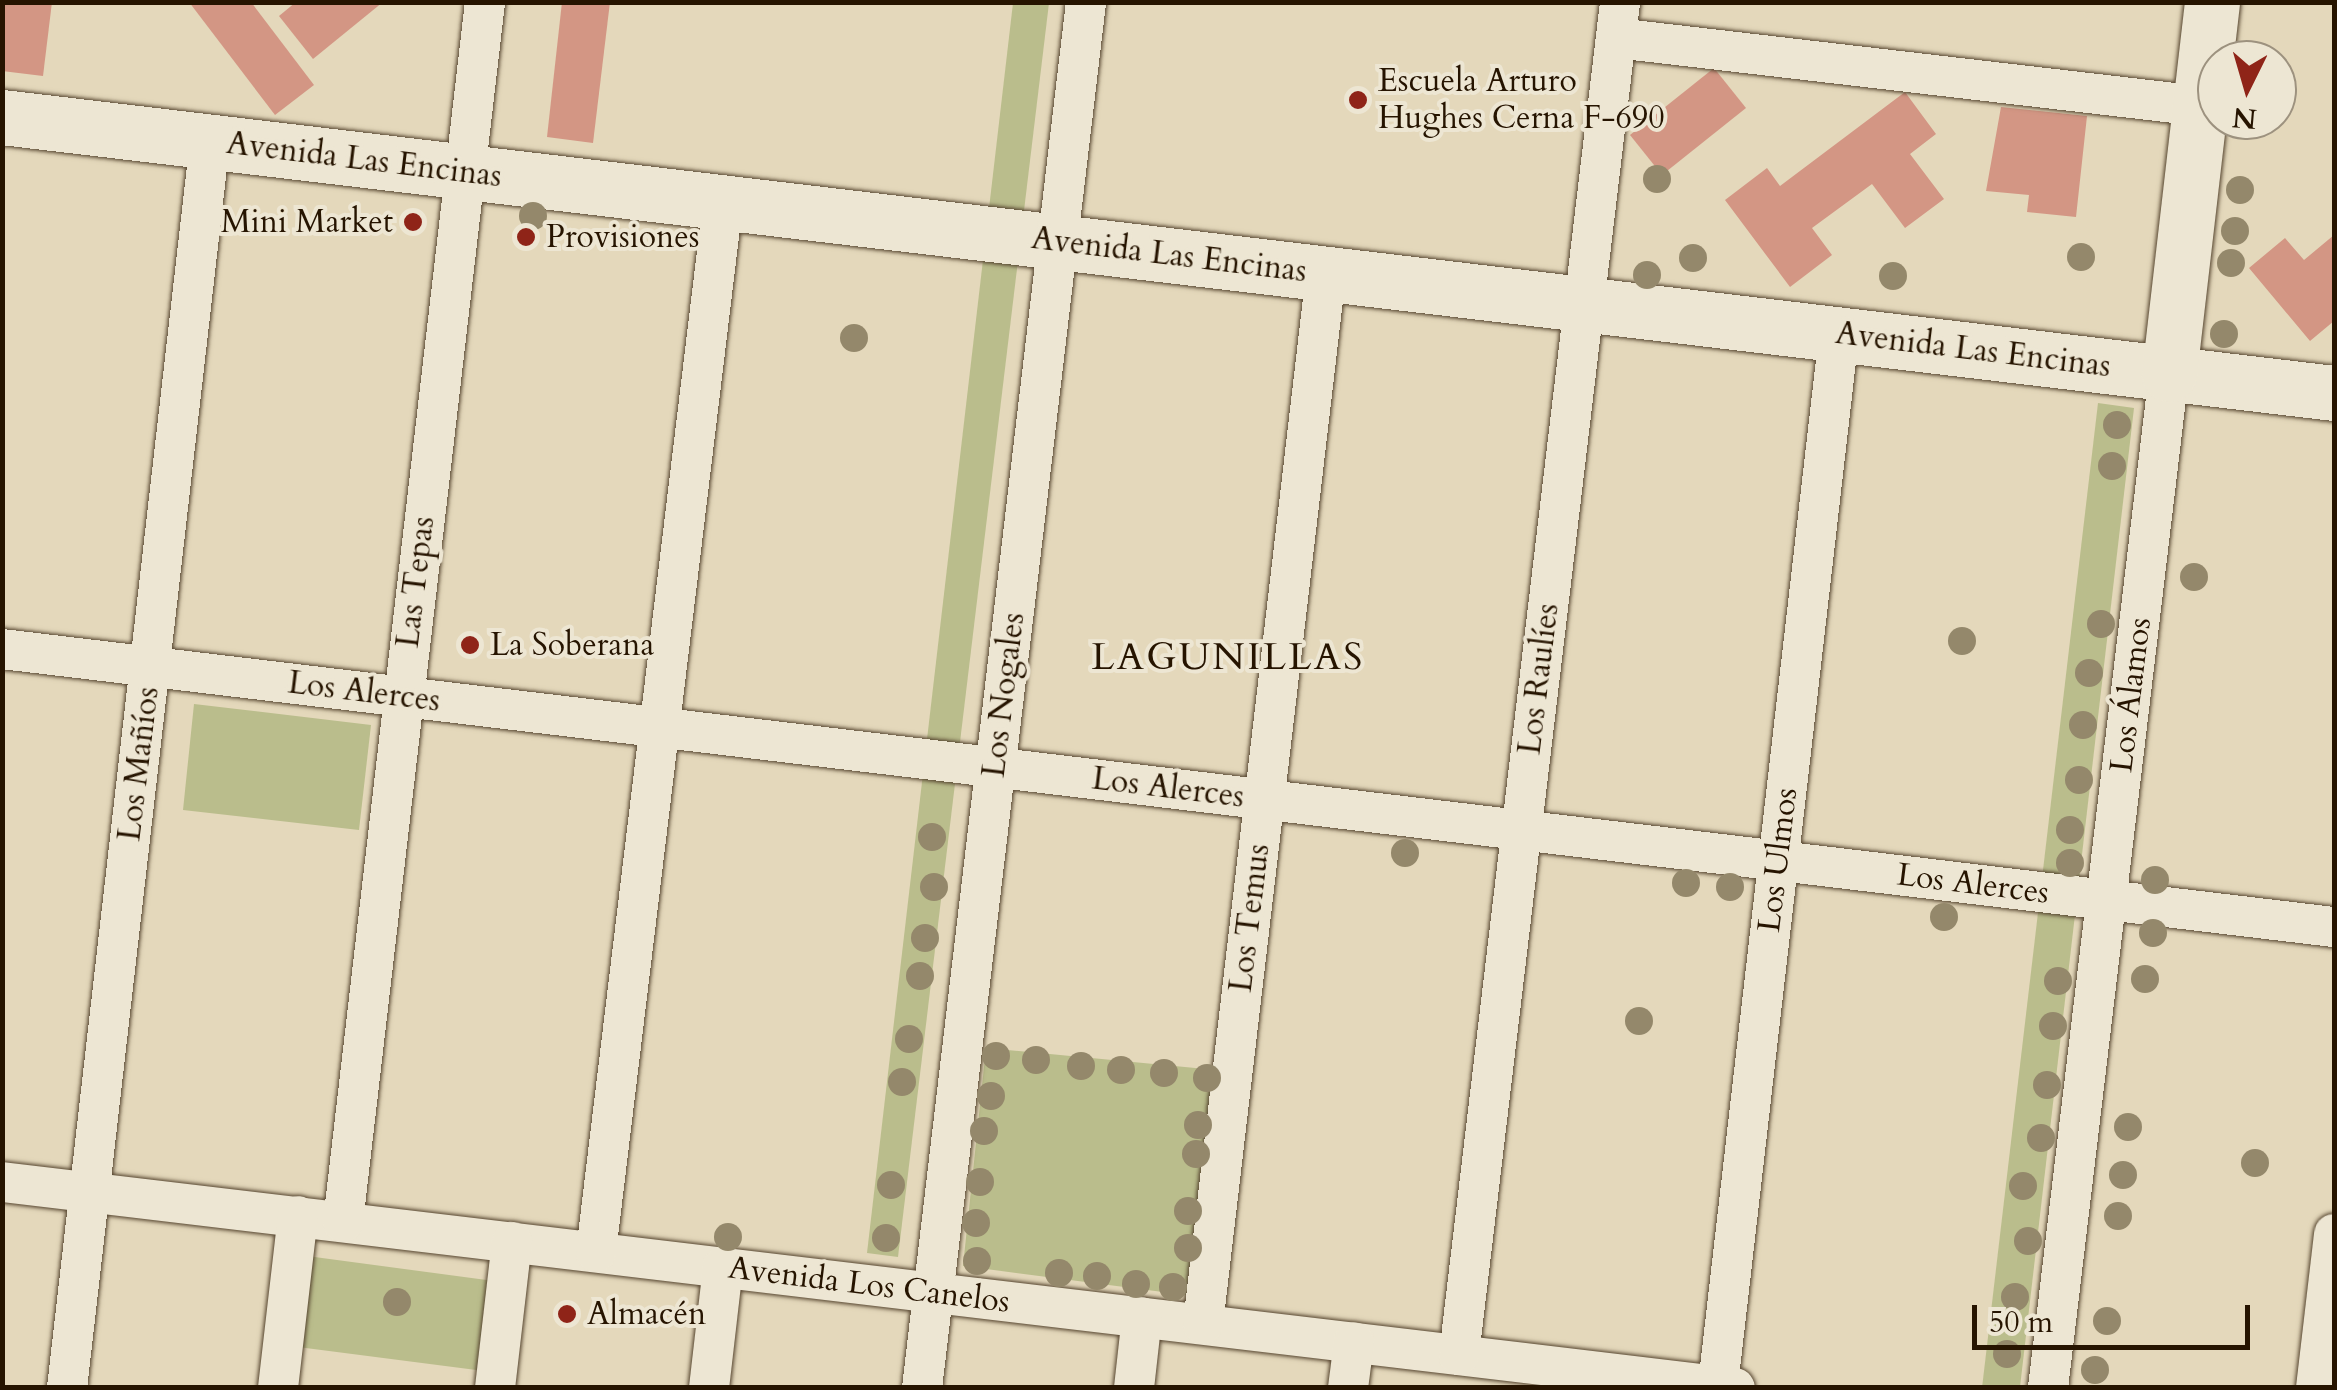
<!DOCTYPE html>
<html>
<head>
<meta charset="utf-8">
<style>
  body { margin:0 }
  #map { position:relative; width:2337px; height:1390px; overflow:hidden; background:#e4d8bb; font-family:Cardo,serif }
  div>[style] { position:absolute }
  .green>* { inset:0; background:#babd8c }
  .building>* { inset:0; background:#d39684 }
  .roads { filter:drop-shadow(0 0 2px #56452f) drop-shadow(0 0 2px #56452f) }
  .street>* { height:40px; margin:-20px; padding:0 20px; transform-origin:20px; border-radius:20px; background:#ede6d3 }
  .secondary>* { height:55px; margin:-27.5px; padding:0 27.5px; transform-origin:27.5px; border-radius:27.5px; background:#ede6d3 }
  .trees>* { width:28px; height:28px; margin:-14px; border-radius:50%; background:#94886b }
  .dots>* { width:28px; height:28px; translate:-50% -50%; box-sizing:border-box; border:5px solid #ede6d3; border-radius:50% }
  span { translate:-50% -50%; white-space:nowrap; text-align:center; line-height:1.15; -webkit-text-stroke:8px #ede6d3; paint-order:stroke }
  .poi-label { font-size:32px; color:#261400 }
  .left { translate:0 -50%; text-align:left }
  .right { translate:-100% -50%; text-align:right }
  .street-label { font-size:32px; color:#261400 }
  .quarter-label { font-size:38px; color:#261400; letter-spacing:2.5px }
  .frame { position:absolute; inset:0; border:5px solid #261400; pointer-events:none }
  .north { position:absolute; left:2197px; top:40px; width:100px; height:100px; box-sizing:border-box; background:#ede6d3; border:2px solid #9d927f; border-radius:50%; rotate:185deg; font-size:28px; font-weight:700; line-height:40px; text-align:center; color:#261400 }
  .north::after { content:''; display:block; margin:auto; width:35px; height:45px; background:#8f2418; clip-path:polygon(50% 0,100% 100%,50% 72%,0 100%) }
  .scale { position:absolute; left:1972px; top:1305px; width:278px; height:45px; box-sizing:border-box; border:5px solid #261400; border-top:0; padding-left:12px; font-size:30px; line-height:35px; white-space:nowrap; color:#261400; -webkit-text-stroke:8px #ede6d3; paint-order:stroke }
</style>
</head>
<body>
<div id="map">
  <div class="green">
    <i style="clip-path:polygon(1013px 3px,1049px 3px,898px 1257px,867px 1253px)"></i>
    <i style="clip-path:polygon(2098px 403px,2134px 408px,2020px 1387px,1982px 1388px)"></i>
    <i style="clip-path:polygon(194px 704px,371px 725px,359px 830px,183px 810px)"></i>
    <i style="clip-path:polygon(986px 1048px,1216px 1070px,1186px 1295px,963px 1266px)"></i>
    <i style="clip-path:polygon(307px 1256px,494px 1281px,484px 1371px,298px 1347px)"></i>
  </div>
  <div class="building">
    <i style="clip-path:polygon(3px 2px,52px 2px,43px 76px,2px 71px)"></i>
    <i style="clip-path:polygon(189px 2px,251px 2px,314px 85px,275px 115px)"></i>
    <i style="clip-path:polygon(296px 2px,383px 2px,313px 59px,279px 16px)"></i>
    <i style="clip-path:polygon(562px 2px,610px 2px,593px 143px,547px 137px)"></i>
    <i style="clip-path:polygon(1714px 68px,1746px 108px,1662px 175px,1630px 135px)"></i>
    <i style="clip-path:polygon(1905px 92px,1936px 134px,1910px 154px,1944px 199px,1905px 228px,1872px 184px,1812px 228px,1832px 255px,1790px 287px,1725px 200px,1767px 168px,1780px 186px)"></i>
    <i style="clip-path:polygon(2001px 107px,2087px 116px,2076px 217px,2027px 212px,2029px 195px,1986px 191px)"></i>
    <i style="clip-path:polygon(2334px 235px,2334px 321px,2310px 341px,2249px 268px,2285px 238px,2304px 260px)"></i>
  </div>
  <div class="roads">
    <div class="street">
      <i style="left:1616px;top:38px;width:588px;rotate:6.64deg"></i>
      <i style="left:2px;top:649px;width:2349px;rotate:6.8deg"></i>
      <i style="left:2px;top:1182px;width:1745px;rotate:6.78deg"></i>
      <i style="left:343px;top:1222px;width:1228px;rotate:-83.36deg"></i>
      <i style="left:596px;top:1252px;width:1058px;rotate:-83.1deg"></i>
      <i style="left:1203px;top:1324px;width:1058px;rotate:-83.32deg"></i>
      <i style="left:1459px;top:1355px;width:1363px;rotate:-83.21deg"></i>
      <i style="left:1718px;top:1385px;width:1058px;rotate:-83.43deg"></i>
      <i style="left:67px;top:1388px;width:1255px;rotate:-83.46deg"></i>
      <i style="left:278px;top:1388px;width:173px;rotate:-83.4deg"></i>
      <i style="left:495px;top:1388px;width:147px;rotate:-83.4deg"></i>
      <i style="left:709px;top:1388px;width:122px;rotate:-83.4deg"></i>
      <i style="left:922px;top:1388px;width:1396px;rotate:-83.25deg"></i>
      <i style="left:1134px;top:1388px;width:71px;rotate:-83.6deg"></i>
      <i style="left:1348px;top:1388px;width:46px;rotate:-82.6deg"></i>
      <i style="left:2048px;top:1388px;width:1021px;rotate:-83.2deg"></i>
      <i style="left:2316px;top:1388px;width:155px;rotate:-83.3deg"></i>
    </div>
    <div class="secondary">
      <i style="left:2px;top:117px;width:2348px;rotate:6.75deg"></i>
      <i style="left:2169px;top:374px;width:374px;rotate:-83.4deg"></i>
    </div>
  </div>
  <div class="trees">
    <i style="left:1657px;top:179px"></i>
    <i style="left:2240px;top:190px"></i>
    <i style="left:533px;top:216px"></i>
    <i style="left:2235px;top:231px"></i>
    <i style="left:2081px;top:257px"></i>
    <i style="left:1693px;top:258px"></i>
    <i style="left:2231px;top:263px"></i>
    <i style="left:1647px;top:275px"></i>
    <i style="left:1893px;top:276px"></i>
    <i style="left:2224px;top:334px"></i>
    <i style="left:854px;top:338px"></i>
    <i style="left:2117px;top:425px"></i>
    <i style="left:2112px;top:466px"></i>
    <i style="left:2194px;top:577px"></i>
    <i style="left:2101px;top:624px"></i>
    <i style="left:1962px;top:641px"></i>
    <i style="left:2089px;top:673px"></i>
    <i style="left:2083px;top:725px"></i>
    <i style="left:2079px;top:780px"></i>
    <i style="left:2070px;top:830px"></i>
    <i style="left:932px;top:837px"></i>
    <i style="left:1405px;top:853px"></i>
    <i style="left:2070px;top:863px"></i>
    <i style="left:2155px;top:880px"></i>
    <i style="left:1686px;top:883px"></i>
    <i style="left:934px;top:887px"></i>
    <i style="left:1730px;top:887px"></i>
    <i style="left:1944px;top:917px"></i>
    <i style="left:2153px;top:933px"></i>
    <i style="left:925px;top:938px"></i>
    <i style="left:920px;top:976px"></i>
    <i style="left:2145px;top:979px"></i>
    <i style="left:2058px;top:981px"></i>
    <i style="left:1639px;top:1021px"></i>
    <i style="left:2053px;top:1026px"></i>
    <i style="left:909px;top:1039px"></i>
    <i style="left:996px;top:1056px"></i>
    <i style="left:1036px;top:1060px"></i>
    <i style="left:1081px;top:1066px"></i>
    <i style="left:1121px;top:1070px"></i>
    <i style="left:1164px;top:1073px"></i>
    <i style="left:1207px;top:1078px"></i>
    <i style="left:902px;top:1082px"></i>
    <i style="left:2047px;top:1085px"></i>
    <i style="left:991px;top:1096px"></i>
    <i style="left:1198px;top:1125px"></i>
    <i style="left:2128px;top:1127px"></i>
    <i style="left:984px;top:1131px"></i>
    <i style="left:2041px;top:1138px"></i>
    <i style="left:1196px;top:1154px"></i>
    <i style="left:2255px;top:1163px"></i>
    <i style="left:2123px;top:1175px"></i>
    <i style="left:980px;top:1182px"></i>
    <i style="left:891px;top:1185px"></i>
    <i style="left:2023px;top:1186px"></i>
    <i style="left:1188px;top:1211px"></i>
    <i style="left:2118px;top:1216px"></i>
    <i style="left:976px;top:1223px"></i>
    <i style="left:728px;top:1237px"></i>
    <i style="left:886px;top:1238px"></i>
    <i style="left:2028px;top:1241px"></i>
    <i style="left:1188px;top:1248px"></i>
    <i style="left:977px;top:1261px"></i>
    <i style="left:1059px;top:1273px"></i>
    <i style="left:1097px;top:1276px"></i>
    <i style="left:1136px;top:1284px"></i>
    <i style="left:1173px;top:1287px"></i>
    <i style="left:2015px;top:1297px"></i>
    <i style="left:397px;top:1302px"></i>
    <i style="left:2107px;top:1321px"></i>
    <i style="left:2007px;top:1354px"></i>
    <i style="left:2095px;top:1370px"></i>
  </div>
  <div class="dots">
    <i style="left:1358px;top:100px;background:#8f2418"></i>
    <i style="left:413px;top:222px;background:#8f2418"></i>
    <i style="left:526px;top:237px;background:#8f2418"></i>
    <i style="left:470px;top:645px;background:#8f2418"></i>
    <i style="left:567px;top:1314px;background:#8f2418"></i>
  </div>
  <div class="poi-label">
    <span class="left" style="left:1378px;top:100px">Escuela Arturo<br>Hughes Cerna F-690</span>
    <span class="right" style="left:393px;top:222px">Mini Market</span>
    <span class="left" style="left:546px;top:237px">Provisiones</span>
    <span class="left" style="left:490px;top:645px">La Soberana</span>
    <span class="left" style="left:587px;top:1314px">Almacén</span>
  </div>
  <div class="street-label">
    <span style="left:364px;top:160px;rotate:7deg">Avenida Las Encinas</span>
    <span style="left:1169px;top:255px;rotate:7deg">Avenida Las Encinas</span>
    <span style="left:1973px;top:350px;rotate:7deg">Avenida Las Encinas</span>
    <span style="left:416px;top:582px;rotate:-83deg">Las Tepas</span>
    <span style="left:1539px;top:679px;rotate:-83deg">Los Raulíes</span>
    <span style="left:364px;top:692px;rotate:7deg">Los Alerces</span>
    <span style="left:1004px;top:695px;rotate:-83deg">Los Nogales</span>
    <span style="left:2131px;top:695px;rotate:-83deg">Los Álamos</span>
    <span style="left:139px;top:764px;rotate:-83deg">Los Mañíos</span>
    <span style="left:1168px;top:788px;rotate:7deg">Los Alerces</span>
    <span style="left:1778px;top:860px;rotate:-83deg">Los Ulmos</span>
    <span style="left:1973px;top:884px;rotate:7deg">Los Alerces</span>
    <span style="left:1250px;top:918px;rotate:-83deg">Los Temus</span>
    <span style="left:869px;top:1285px;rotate:7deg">Avenida Los Canelos</span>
  </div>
  <div class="quarter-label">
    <span style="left:1228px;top:658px">LAGUNILLAS</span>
  </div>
  <div class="frame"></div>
  <div class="north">N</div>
  <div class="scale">50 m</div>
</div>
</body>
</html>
